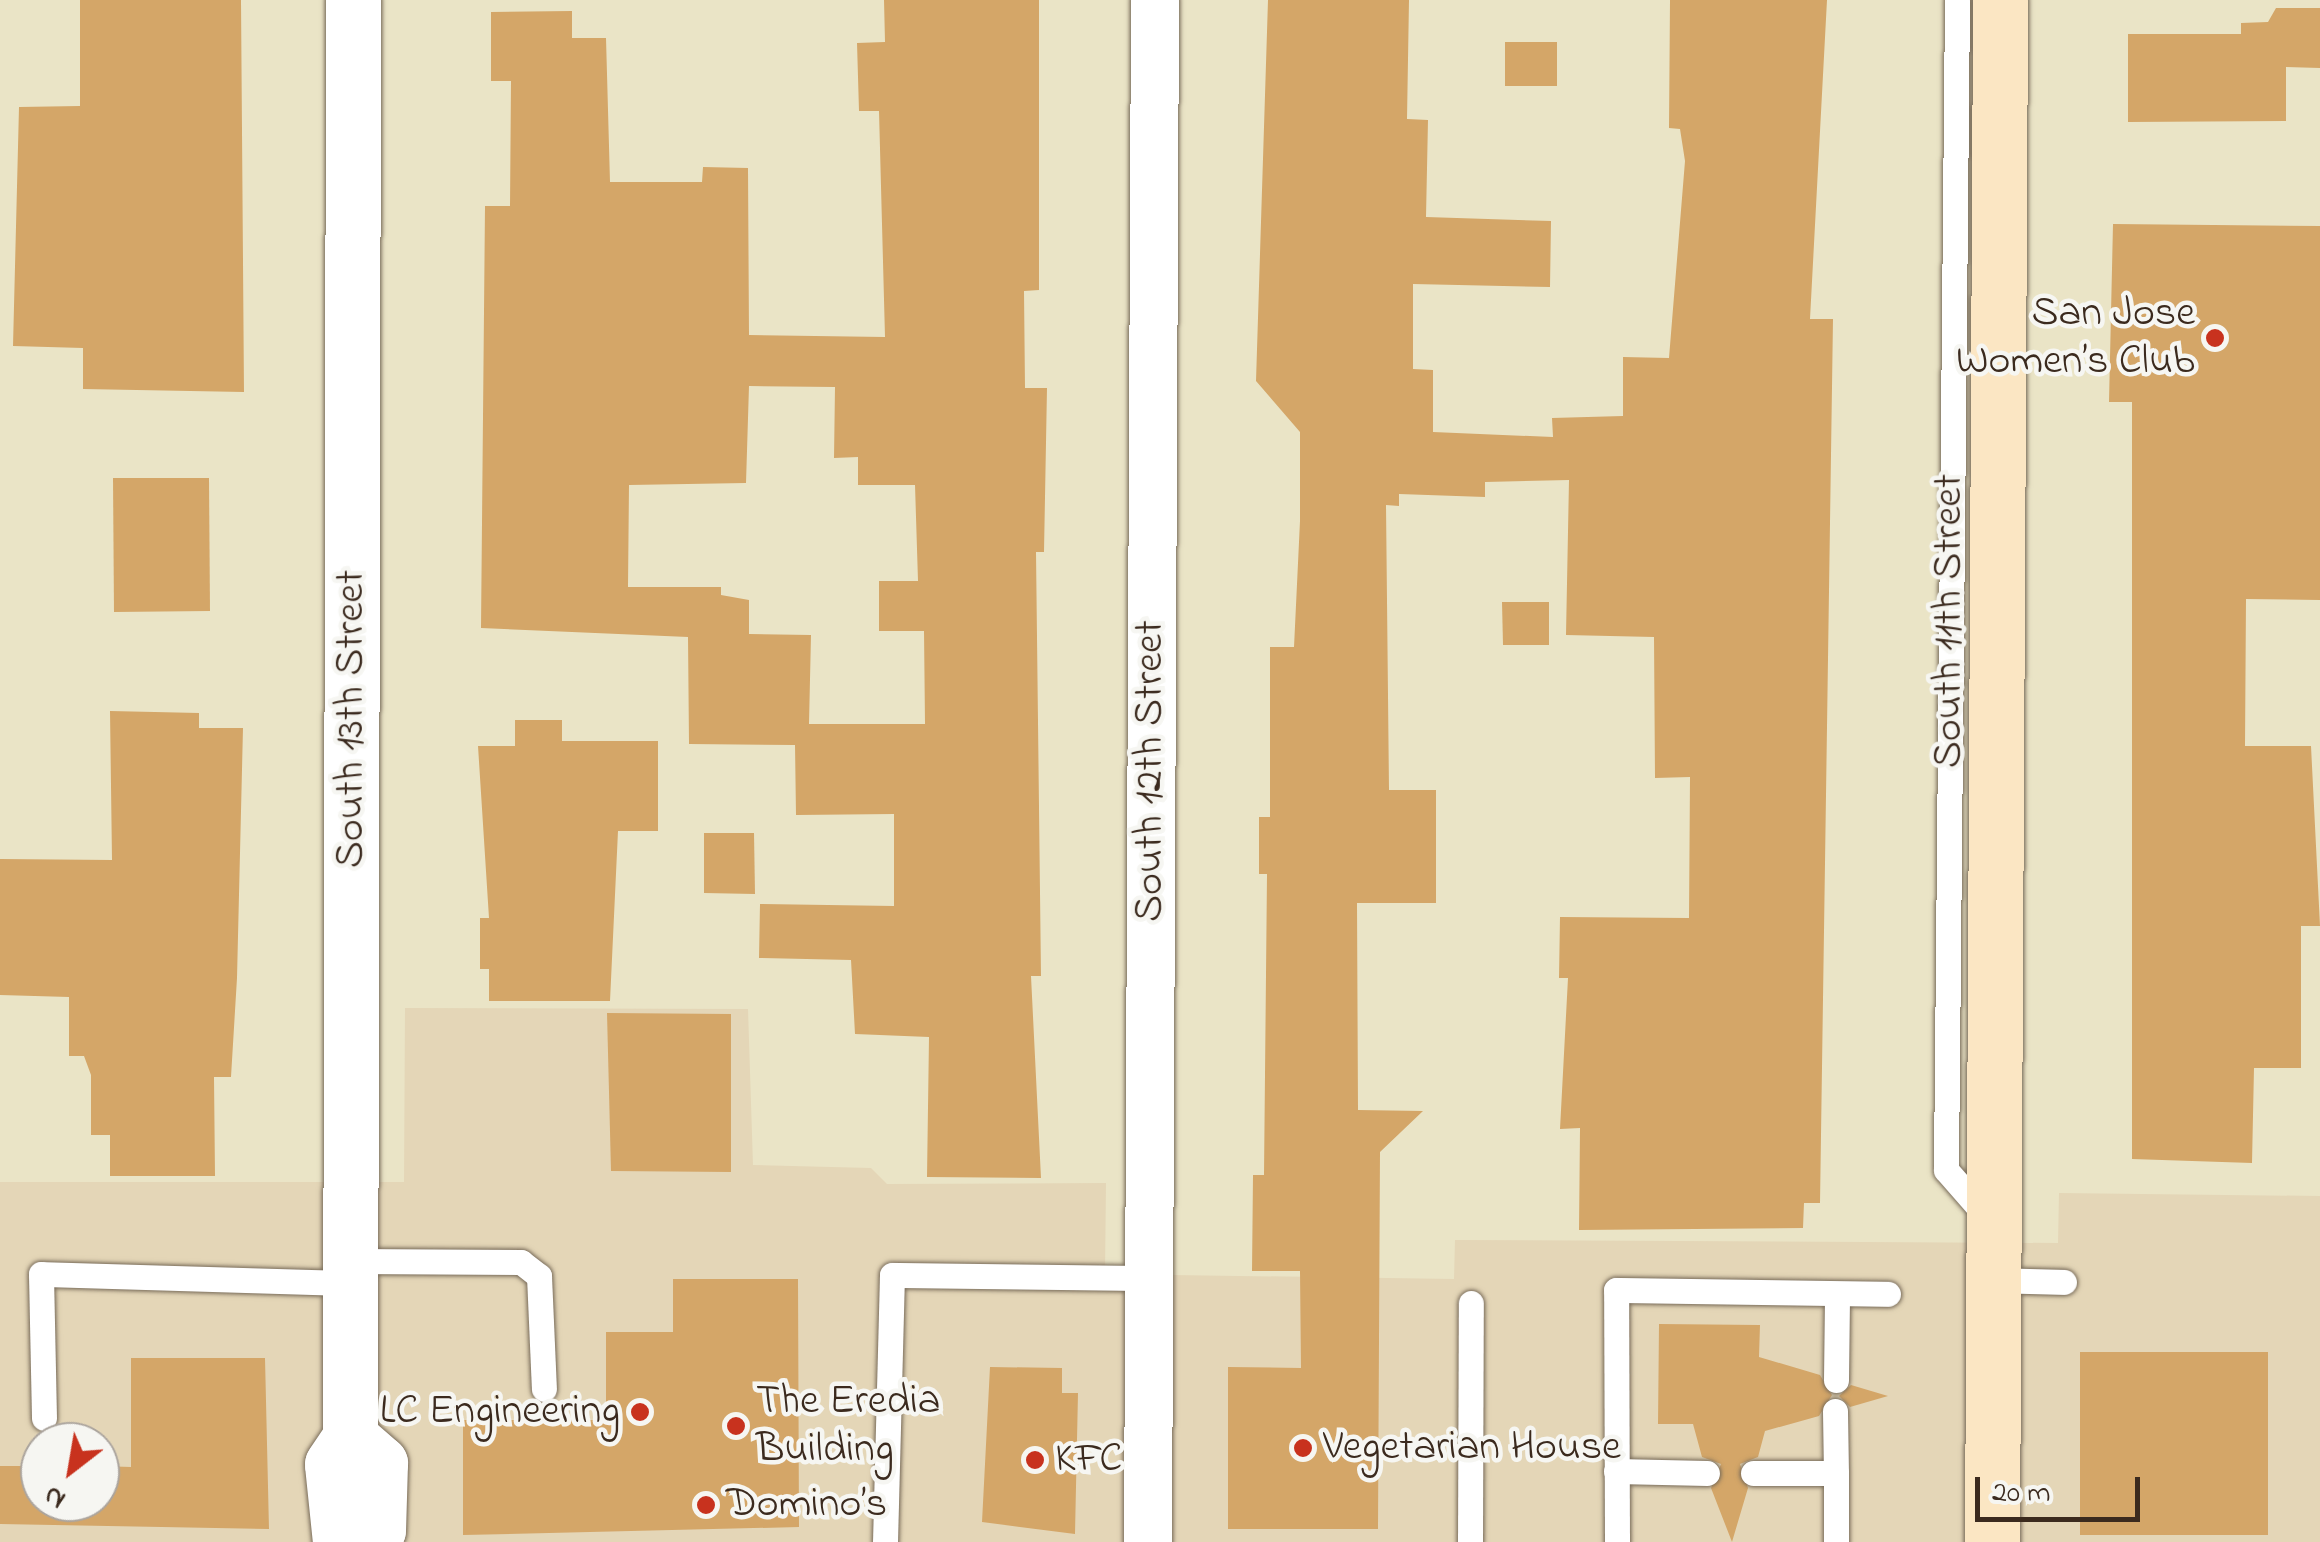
<!DOCTYPE html>
<html>
<head>
<meta charset="utf-8">
<style>
  body { margin:0 }
  #map { position:relative; width:2320px; height:1542px; overflow:hidden; background:#eae4c6; font-family:"Indie Flower",sans-serif }
  div>[style] { position:absolute }
  .built>* { inset:0; background:#e4d6b7 }
  .building>* { inset:0; background:#d4a668 }
  .roads { filter:drop-shadow(0 0 2px #786b59) drop-shadow(0 0 2px #786b59) }
  .service>* { height:25px; margin:-12.5px; padding:0 12.5px; transform-origin:12.5px; border-radius:12.5px; background:#fff }
  .minor>* { height:48px; margin:-24px; padding:0 24px; transform-origin:24px; border-radius:24px; background:#fff }
  .tertiary>* { height:55px; margin:-27.5px; padding:0 27.5px; transform-origin:27.5px; border-radius:27.5px; background:#fff }
  .secondary>* { height:55px; margin:-27.5px; padding:0 27.5px; transform-origin:27.5px; border-radius:27.5px; background:#fbe6c3 }
  .dots>* { width:28px; height:28px; translate:-50% -50%; box-sizing:border-box; border:5px solid #f6f6f2; border-radius:50% }
  span { translate:-50% -50%; white-space:nowrap; text-align:center; line-height:1.15; -webkit-text-stroke:9px #f6f6f2; paint-order:stroke }
  .poi-label { font-size:42px; color:#3b2a1e }
  .right { translate:-100% -50%; text-align:right }
  .left { translate:0 -50%; text-align:left }
  .street-label { font-size:42px; color:#3b2a1e }
  .north { position:absolute; left:20px; top:1422px; width:100px; height:100px; box-sizing:border-box; background:#f6f6f2; border:2px solid #aba49d; border-radius:50%; rotate:211deg; font-size:28px; font-weight:700; line-height:40px; text-align:center; color:#3b2a1e }
  .north::after { content:''; display:block; margin:auto; width:35px; height:45px; background:#c8321e; clip-path:polygon(50% 0,100% 100%,50% 72%,0 100%) }
  .scale { position:absolute; left:1975px; top:1477px; width:165px; height:45px; box-sizing:border-box; border:5px solid #3b2a1e; border-top:0; padding-left:12px; font-size:30px; line-height:35px; white-space:nowrap; color:#3b2a1e; -webkit-text-stroke:8px #f6f6f2; paint-order:stroke }
</style>
</head>
<body>
<div id="map">
  <div class="built">
    <i style="clip-path:polygon(evenodd,405px 1008px,748px 1009px,753px 1165px,871px 1168px,887px 1184px,1106px 1183px,1105px 1274px,1454px 1279px,1455px 1240px,2058px 1243px,2059px 1193px,2320px 1196px,2320px 1542px,0 1542px,0 1182px,404px 1182px,405px 1008px,40px 1442px,100px 1442px,100px 1502px,40px 1502px,40px 1442px)"></i>
  </div>
  <div class="building">
    <i style="clip-path:polygon(80px 0,241px 0,244px 392px,83px 389px,83px 348px,13px 346px,19px 107px,80px 106px)"></i>
    <i style="clip-path:polygon(evenodd,884px 0,1039px 0,1039px 290px,1024px 291px,1025px 388px,1047px 388px,1044px 552px,1036px 552px,1041px 976px,1031px 976px,1041px 1178px,927px 1177px,929px 1037px,855px 1034px,851px 960px,759px 958px,760px 904px,894px 906px,894px 814px,796px 815px,795px 745px,689px 744px,688px 637px,481px 628px,485px 206px,510px 206px,511px 81px,491px 81px,491px 12px,572px 11px,572px 38px,606px 38px,610px 182px,702px 182px,703px 167px,748px 168px,749px 335px,885px 337px,879px 111px,859px 111px,857px 43px,885px 42px,884px 0,749px 386px,835px 387px,834px 458px,858px 457px,858px 485px,915px 485px,918px 581px,879px 581px,879px 631px,924px 631px,925px 724px,809px 724px,811px 635px,749px 634px,749px 600px,721px 595px,721px 587px,628px 587px,629px 485px,746px 483px,749px 386px)"></i>
    <i style="clip-path:polygon(1268px 0,1409px 0,1407px 119px,1428px 120px,1426px 217px,1551px 221px,1550px 287px,1413px 284px,1413px 369px,1433px 370px,1433px 432px,1553px 437px,1552px 418px,1623px 416px,1623px 357px,1669px 358px,1685px 161px,1680px 129px,1669px 128px,1670px 0,1827px 0,1810px 319px,1833px 319px,1820px 1203px,1804px 1203px,1803px 1228px,1579px 1230px,1580px 1128px,1560px 1129px,1568px 978px,1559px 978px,1560px 917px,1689px 918px,1690px 777px,1655px 778px,1654px 637px,1566px 635px,1569px 480px,1485px 482px,1485px 497px,1399px 494px,1399px 506px,1386px 505px,1389px 790px,1436px 790px,1436px 903px,1357px 903px,1358px 1110px,1423px 1111px,1380px 1152px,1378px 1529px,1228px 1529px,1228px 1367px,1301px 1368px,1300px 1271px,1252px 1271px,1253px 1175px,1264px 1175px,1267px 874px,1259px 874px,1259px 817px,1270px 817px,1270px 647px,1294px 647px,1300px 521px,1300px 432px,1256px 381px)"></i>
    <i style="clip-path:polygon(2276px 8px,2320px 8px,2320px 68px,2286px 67px,2286px 121px,2128px 122px,2128px 34px,2241px 34px,2241px 23px,2268px 22px)"></i>
    <i style="clip-path:polygon(1505px 42px,1557px 42px,1557px 86px,1505px 86px)"></i>
    <i style="clip-path:polygon(2113px 224px,2320px 226px,2320px 600px,2246px 599px,2245px 746px,2311px 746px,2320px 926px,2301px 926px,2301px 1068px,2254px 1068px,2252px 1163px,2132px 1159px,2132px 402px,2109px 402px)"></i>
    <i style="clip-path:polygon(113px 478px,209px 478px,210px 611px,114px 612px)"></i>
    <i style="clip-path:polygon(1502px 602px,1549px 602px,1549px 645px,1503px 645px)"></i>
    <i style="clip-path:polygon(110px 711px,199px 713px,199px 728px,243px 728px,237px 978px,231px 1077px,214px 1077px,215px 1176px,110px 1176px,110px 1135px,91px 1135px,91px 1075px,84px 1056px,69px 1056px,69px 997px,0 995px,0 859px,112px 860px)"></i>
    <i style="clip-path:polygon(515px 720px,562px 720px,562px 741px,658px 741px,658px 831px,618px 831px,610px 1001px,489px 1001px,489px 969px,480px 969px,480px 918px,489px 918px,478px 746px,515px 746px)"></i>
    <i style="clip-path:polygon(704px 833px,754px 833px,755px 894px,704px 893px)"></i>
    <i style="clip-path:polygon(607px 1013px,731px 1014px,731px 1172px,611px 1171px)"></i>
    <i style="clip-path:polygon(673px 1279px,798px 1279px,799px 1527px,463px 1535px,463px 1420px,606px 1420px,606px 1332px,673px 1332px)"></i>
    <i style="clip-path:polygon(1659px 1324px,1760px 1325px,1759px 1357px,1820px 1375px,1832px 1395px,1819px 1416px,1765px 1431px,1758px 1457px,1740px 1464px,1748px 1488px,1732px 1542px,1711px 1488px,1721px 1464px,1702px 1457px,1693px 1424px,1658px 1424px)"></i>
    <i style="clip-path:polygon(2080px 1352px,2268px 1352px,2268px 1535px,2080px 1535px)"></i>
    <i style="clip-path:polygon(131px 1358px,265px 1358px,269px 1529px,0 1524px,0 1466px,40px 1466px,40px 1502px,100px 1502px,100px 1466px,131px 1467px)"></i>
    <i style="clip-path:polygon(990px 1367px,1062px 1368px,1062px 1393px,1078px 1393px,1075px 1534px,982px 1522px)"></i>
    <i style="clip-path:polygon(1851px 1385px,1888px 1396px,1850px 1407px,1839px 1396px)"></i>
  </div>
  <div class="roads">
    <div class="service">
      <i style="left:1957px;top:0;width:1170px;rotate:90.54deg"></i>
      <i style="left:1946px;top:1170px;width:64px;rotate:48.8deg"></i>
      <i style="left:351px;top:1261px;width:170px;rotate:0.3deg"></i>
      <i style="left:521px;top:1262px;width:23px;rotate:38deg"></i>
      <i style="left:539px;top:1276px;width:113px;rotate:87.5deg"></i>
      <i style="left:1994px;top:1280px;width:70px;rotate:1.6deg"></i>
      <i style="left:1836px;top:1380px;width:86px;rotate:-89.3deg"></i>
      <i style="left:1835px;top:1411px;width:62px;rotate:89.1deg"></i>
      <i style="left:44px;top:1418px;width:144px;rotate:-91.2deg"></i>
      <i style="left:41px;top:1274px;width:309px;rotate:1.7deg"></i>
      <i style="left:1616px;top:1471px;width:91px;rotate:1.3deg"></i>
      <i style="left:1753px;top:1473px;width:83px"></i>
      <i style="left:1836px;top:1473px;width:69px;rotate:90deg"></i>
      <i style="left:885px;top:1542px;width:267px;rotate:-88.5deg"></i>
      <i style="left:892px;top:1275px;width:256px;rotate:0.7deg"></i>
      <i style="left:1470px;top:1542px;width:239px;rotate:-89.8deg"></i>
      <i style="left:1617px;top:1542px;width:252px;rotate:-90.2deg"></i>
      <i style="left:1616px;top:1290px;width:272px;rotate:0.8deg"></i>
    </div>
    <div class="minor">
      <i style="left:1148px;top:1542px;width:1542px;rotate:-89.74deg"></i>
    </div>
    <div class="tertiary">
      <i style="left:350px;top:1437px;width:40px;rotate:41deg"></i>
      <i style="left:380px;top:1463px;width:67px;rotate:91.7deg"></i>
      <i style="left:378px;top:1530px;width:20px;rotate:143deg"></i>
      <i style="left:340px;top:1542px;width:78px;rotate:-95.9deg"></i>
      <i style="left:332px;top:1464px;width:32px;rotate:-56deg"></i>
      <i style="left:350px;top:1437px;width:1437px;rotate:-89.88deg"></i>
    </div>
    <div class="secondary">
      <i style="left:1992px;top:1542px;width:1542px;rotate:-89.7deg"></i>
    </div>
  </div>
  <div class="dots">
    <i style="left:2215px;top:338px;background:#c8321e"></i>
    <i style="left:640px;top:1412px;background:#c8321e"></i>
    <i style="left:736px;top:1426px;background:#c8321e"></i>
    <i style="left:1303px;top:1448px;background:#c8321e"></i>
    <i style="left:1035px;top:1460px;background:#c8321e"></i>
    <i style="left:706px;top:1505px;background:#c8321e"></i>
  </div>
  <div class="poi-label">
    <span class="right" style="left:2195px;top:338px">San Jose<br>Women’s Club</span>
    <span class="left" style="left:756px;top:1426px">The Eredia<br>Building</span>
    <span class="right" style="left:620px;top:1412px">LC Engineering</span>
    <span class="left" style="left:1323px;top:1448px">Vegetarian House</span>
    <span class="left" style="left:1055px;top:1460px">KFC</span>
    <span class="left" style="left:726px;top:1505px">Domino’s</span>
  </div>
  <div class="street-label">
    <span style="left:1950px;top:621px;rotate:-90deg">South 11th Street</span>
    <span style="left:352px;top:719px;rotate:-90deg">South 13th Street</span>
    <span style="left:1151px;top:771px;rotate:-90deg">South 12th Street</span>
  </div>
  <div class="north">N</div>
  <div class="scale">20 m</div>
</div>
</body>
</html>
